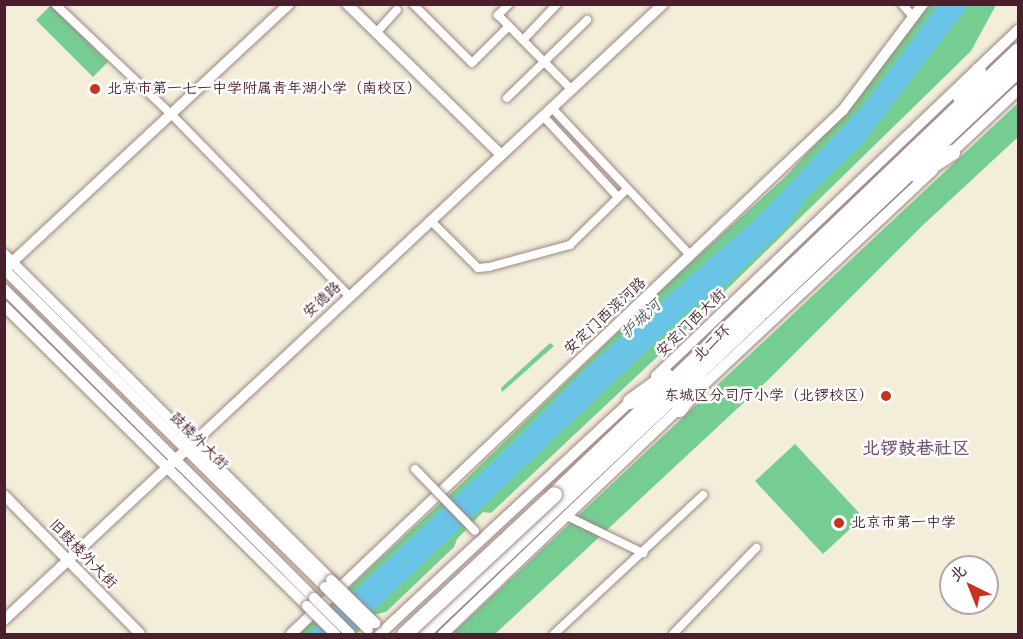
<!DOCTYPE html>
<html>
<head>
<meta charset="utf-8">
<style>
  body { margin:0 }
  #map { position:relative; width:1023px; height:639px; overflow:hidden; background:#f2eeda; font-family:Pangolin,"LXGW WenKai TC",sans-serif }
  div>[style] { position:absolute }
  .green>* { inset:0; background:#76cd92 }
  .water>* { inset:0; background:#6ac4e7 }
  .roads { filter:drop-shadow(0 0 2px #9e8682) drop-shadow(0 0 2px #9e8682) }
  .street>* { height:8px; margin:-4px; padding:0 4px; transform-origin:4px; border-radius:4px; background:#fff }
  .secondary>* { height:10px; margin:-5px; padding:0 5px; transform-origin:5px; border-radius:5px; background:#fff }
  .highway>* { height:15px; margin:-7.5px; padding:0 7.5px; transform-origin:7.5px; border-radius:7.5px; background:#fff }
  .bridges { filter:drop-shadow(0 0 2px #9e8682) drop-shadow(0 0 2px #9e8682) }
  .street-bridge>* { height:8px; margin:-4px; padding:0 4px; transform-origin:4px; border-radius:4px; background:#fff }
  .secondary-bridge>* { height:10px; margin:-5px; padding:0 5px; transform-origin:5px; border-radius:5px; background:#fff }
  .highway-bridge>* { height:15px; margin:-7.5px; padding:0 7.5px; transform-origin:7.5px; border-radius:7.5px; background:#fff }
  .dots>* { width:16px; height:16px; translate:-50% -50%; box-sizing:border-box; border:3px solid #fff; border-radius:50% }
  span { translate:-50% -50%; white-space:nowrap; text-align:center; line-height:1.15; -webkit-text-stroke:5px #fff; paint-order:stroke }
  .poi-label { font-size:15px; color:#4a1f2b }
  .left { translate:0 -50%; text-align:left }
  .right { translate:-100% -50%; text-align:right }
  .street-label { font-size:15px; color:#4a1f2b }
  .water-label { font-size:16px; color:#55596d; font-style:italic }
  .quarter-label { font-size:18px; color:#735374; font-weight:700 }
  .frame { position:absolute; inset:0; border:6px solid #4a1f2b; pointer-events:none }
  .north { position:absolute; left:939px; top:555px; width:60px; height:60px; box-sizing:border-box; background:#fff; border:2px solid #b7a5aa; border-radius:50%; rotate:317deg; font-size:16px; font-weight:700; line-height:24px; text-align:center; color:#4a1f2b }
  .north::after { content:''; display:block; margin:auto; width:21px; height:27px; background:#c8321e; clip-path:polygon(50% 0,100% 100%,50% 72%,0 100%) }
</style>
</head>
<body>
<div id="map">
  <div class="green">
    <i style="clip-path:polygon(51px 5px,108px 62px,93px 77px,36px 20px)"></i>
    <i style="clip-path:polygon(929px 5px,996px 5px,971px 51px,674px 341px,491px 513px,483px 512px,457px 539px,454px 547px,386px 612px,377px 614px,356px 634px,299px 634px,462px 483px,674px 278px,783px 179px,858px 99px)"></i>
    <i style="clip-path:polygon(1018px 103px,1018px 137px,922px 226px,768px 380px,495px 634px,452px 634px)"></i>
    <i style="clip-path:polygon(550px 343px,554px 346px,502px 392px,501px 388px)"></i>
    <i style="clip-path:polygon(795px 444px,863px 517px,823px 554px,755px 481px)"></i>
  </div>
  <div class="water">
    <i style="clip-path:polygon(938px 5px,969px 5px,862px 144px,808px 196px,787px 226px,728px 283px,688px 311px,349px 634px,309px 634px,520px 436px,584px 370px,761px 214px,863px 106px)"></i>
  </div>
  <div class="roads">
    <div class="street">
      <i style="left:55px;top:4px;width:160px;rotate:43.5deg"></i>
      <i style="left:171px;top:114px;width:255px;rotate:45.6deg"></i>
      <i style="left:413px;top:4px;width:83px;rotate:45deg"></i>
      <i style="left:472px;top:63px;width:52px;rotate:-45deg"></i>
      <i style="left:509px;top:4px;width:16px;rotate:135deg"></i>
      <i style="left:498px;top:15px;width:104px;rotate:45.4deg"></i>
      <i style="left:902px;top:4px;width:18px;rotate:49deg"></i>
      <i style="left:376px;top:33px;width:31px;rotate:-48deg"></i>
      <i style="left:523px;top:40px;width:50px;rotate:-46.6deg"></i>
      <i style="left:507px;top:98px;width:112px;rotate:-44.3deg"></i>
      <i style="left:552px;top:108px;width:202px;rotate:46.8deg"></i>
      <i style="left:543px;top:116px;width:110px;rotate:47.2deg"></i>
      <i style="left:431px;top:221px;width:66px;rotate:45deg"></i>
      <i style="left:478px;top:268px;width:11px;rotate:-5deg"></i>
      <i style="left:489px;top:267px;width:84px;rotate:-15.2deg"></i>
      <i style="left:570px;top:245px;width:80px;rotate:-44.5deg"></i>
      <i style="left:567px;top:516px;width:85px;rotate:26deg"></i>
      <i style="left:554px;top:634px;width:204px;rotate:-43deg"></i>
      <i style="left:673px;top:634px;width:120px;rotate:-46deg"></i>
    </div>
    <div class="secondary">
      <i style="left:347px;top:4px;width:216px;rotate:44.4deg"></i>
      <i style="left:949px;top:155px;width:95px;rotate:-43.3deg"></i>
      <i style="left:4px;top:254px;width:462px;rotate:44.9deg"></i>
      <i style="left:7px;top:267px;width:386px;rotate:-43deg"></i>
      <i style="left:4px;top:269px;width:452px;rotate:44.7deg"></i>
      <i style="left:4px;top:289px;width:438px;rotate:44.9deg"></i>
      <i style="left:4px;top:306px;width:426px;rotate:44.7deg"></i>
      <i style="left:656px;top:376px;width:501px;rotate:-43.71deg"></i>
      <i style="left:697px;top:391px;width:323px;rotate:-43.1deg"></i>
      <i style="left:4px;top:495px;width:194px;rotate:45.6deg"></i>
      <i style="left:4px;top:620px;width:902px;rotate:-43.07deg"></i>
      <i style="left:291px;top:634px;width:761px;rotate:-43.51deg"></i>
      <i style="left:843px;top:110px;width:133px;rotate:-53deg"></i>
      <i style="left:380px;top:634px;width:347px;rotate:-42.9deg"></i>
      <i style="left:443px;top:634px;width:333px;rotate:-43.7deg"></i>
    </div>
    <div class="highway">
      <i style="left:960px;top:97px;width:32px;rotate:-56deg"></i>
      <i style="left:917px;top:175px;width:42px;rotate:-33.3deg"></i>
      <i style="left:630px;top:401px;width:44px;rotate:-35.8deg"></i>
      <i style="left:679px;top:409px;width:34px;rotate:-52deg"></i>
      <i style="left:554px;top:494px;width:642px;rotate:-43.74deg"></i>
      <i style="left:421px;top:634px;width:822px;rotate:-43.42deg"></i>
    </div>
  </div>
  <div class="bridges">
    <div class="street-bridge">
      <i style="left:415px;top:469px;width:86px;rotate:45.9deg"></i>
    </div>
    <div class="secondary-bridge">
      <i style="left:331px;top:580px;width:62px;rotate:44.3deg"></i>
      <i style="left:325px;top:587px;width:60px;rotate:44.3deg"></i>
      <i style="left:314px;top:598px;width:51px;rotate:45deg"></i>
      <i style="left:307px;top:606px;width:40px;rotate:45deg"></i>
    </div>
    <div class="highway-bridge">
      <i style="left:404px;top:634px;width:205px;rotate:-43deg"></i>
    </div>
  </div>
  <div class="dots">
    <i style="left:95px;top:89px;background:#c8321e"></i>
    <i style="left:886px;top:396px;background:#c8321e"></i>
    <i style="left:839px;top:523px;background:#c8321e"></i>
  </div>
  <div class="poi-label">
    <span class="left" style="left:107px;top:89px">北京市第一七一中学附属青年湖小学（南校区）</span>
    <span class="right" style="left:874px;top:396px">东城区分司厅小学（北锣校区）</span>
    <span class="left" style="left:851px;top:523px">北京市第一中学</span>
  </div>
  <div class="street-label">
    <span style="left:322px;top:300px;rotate:-43deg">安德路</span>
    <span style="left:605px;top:316px;rotate:-43deg">安定门西滨河路</span>
    <span style="left:691px;top:323px;rotate:-44deg">安定门西大街</span>
    <span style="left:712px;top:343px;rotate:-44deg">北二环</span>
    <span style="left:199px;top:441px;rotate:45deg">鼓楼外大街</span>
    <span style="left:83px;top:554px;rotate:46deg">旧鼓楼外大街</span>
  </div>
  <div class="water-label">
    <span style="left:641px;top:319px;rotate:-43deg">护城河</span>
  </div>
  <div class="quarter-label">
    <span style="left:916px;top:449px">北锣鼓巷社区</span>
  </div>
  <div class="frame"></div>
  <div class="north">北</div>
</div>
</body>
</html>
